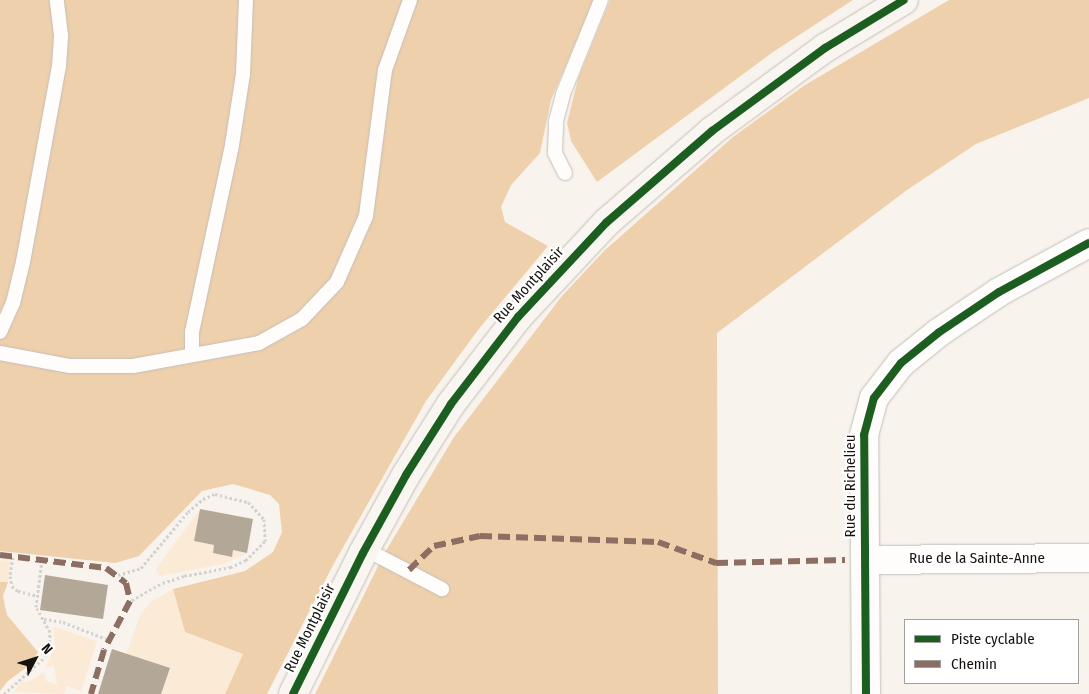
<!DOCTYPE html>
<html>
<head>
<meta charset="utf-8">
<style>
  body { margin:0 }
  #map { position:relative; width:1089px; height:694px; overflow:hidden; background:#f9f3ed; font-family:"Fira Sans Condensed",sans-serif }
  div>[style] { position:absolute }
  .green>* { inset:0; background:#fbead5 }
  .forest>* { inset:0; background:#efd0ac }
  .building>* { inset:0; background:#b3a798 }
  .path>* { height:3px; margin-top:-1.5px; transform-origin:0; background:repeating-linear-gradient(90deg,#d4d2d0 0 2.5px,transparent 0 5px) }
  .roads { filter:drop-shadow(0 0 1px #c3beb9) drop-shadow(0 0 1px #c3beb9) }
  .lane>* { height:14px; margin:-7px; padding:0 7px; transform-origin:7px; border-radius:7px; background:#fefdfc }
  .street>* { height:28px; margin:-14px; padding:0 14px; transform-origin:14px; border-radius:14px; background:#fefdfc }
  .secondary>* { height:28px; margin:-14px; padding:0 14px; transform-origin:14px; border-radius:14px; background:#f9f6f2 }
  .quiet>* { height:6px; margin-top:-3px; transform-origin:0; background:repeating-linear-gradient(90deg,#8d6e63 0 12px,transparent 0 18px) }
  .cycleway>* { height:8px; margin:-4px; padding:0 4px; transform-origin:4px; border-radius:4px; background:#1b5e20 }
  span { translate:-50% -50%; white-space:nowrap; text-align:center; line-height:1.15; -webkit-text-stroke:4.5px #fff; paint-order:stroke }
  .street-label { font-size:15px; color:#16120e }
  .legend { position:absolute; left:904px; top:619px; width:175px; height:65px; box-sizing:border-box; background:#fff; border:1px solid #a2a09f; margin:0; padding:6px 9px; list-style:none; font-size:15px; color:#16120e }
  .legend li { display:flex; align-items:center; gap:10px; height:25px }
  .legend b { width:25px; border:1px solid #a2a09f }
  .north { position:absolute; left:10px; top:634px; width:50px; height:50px; -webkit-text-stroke:4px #fff; paint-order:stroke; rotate:50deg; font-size:14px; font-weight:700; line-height:20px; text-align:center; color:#16120e }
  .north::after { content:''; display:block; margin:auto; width:18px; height:22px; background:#16120e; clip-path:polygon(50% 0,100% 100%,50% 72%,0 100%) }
</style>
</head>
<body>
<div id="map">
  <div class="green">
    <i style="clip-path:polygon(200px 509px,194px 541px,214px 545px,213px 553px,231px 557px,233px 550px,247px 553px,223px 564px,160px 576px,156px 569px)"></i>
    <i style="clip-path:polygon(0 560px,10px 561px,8px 582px,0 582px)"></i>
    <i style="clip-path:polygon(173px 589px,185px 632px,243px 654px,225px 694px,161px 694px,170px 668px,126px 654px,141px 614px,151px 602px)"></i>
    <i style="clip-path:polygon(54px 627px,97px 641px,81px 691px,67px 686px,64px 694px,14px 692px,20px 682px,29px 682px,44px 672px,46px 681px,57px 685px,54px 666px,46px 667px,55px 646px)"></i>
  </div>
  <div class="forest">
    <i style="clip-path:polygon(0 0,594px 0,551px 100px,540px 153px,511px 185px,501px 207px,505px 222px,548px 246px,478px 330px,426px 401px,332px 567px,267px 694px,225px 694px,243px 654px,185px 632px,173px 589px,245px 571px,273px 552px,282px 532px,279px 504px,270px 495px,233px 484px,202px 491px,139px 556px,115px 563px,0 551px)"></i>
    <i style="clip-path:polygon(610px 0,853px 0,773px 52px,597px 182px,571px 141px,567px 123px,578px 79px)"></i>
    <i style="clip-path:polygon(949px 0,1089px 0,1089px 98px,976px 144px,907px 190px,717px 333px,718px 694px,315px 694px,384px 554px,454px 437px,562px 296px,605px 250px,733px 137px,805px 85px)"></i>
    <i style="clip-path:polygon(0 582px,8px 582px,3px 596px,7px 615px,38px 652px,32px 663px,8px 681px,0 691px)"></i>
  </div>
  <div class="building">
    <i style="clip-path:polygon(200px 509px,253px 519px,247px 553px,233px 550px,232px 557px,213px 553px,214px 545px,194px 541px)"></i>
    <i style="clip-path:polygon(45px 575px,108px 585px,103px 619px,40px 610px)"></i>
    <i style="clip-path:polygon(112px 649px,170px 668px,161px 694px,98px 694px)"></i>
  </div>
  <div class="path">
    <i style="left:13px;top:557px;width:19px;rotate:99deg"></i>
    <i style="left:10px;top:576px;width:10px;rotate:79deg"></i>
    <i style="left:12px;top:586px;width:8px;rotate:40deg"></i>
    <i style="left:18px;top:591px;width:21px;rotate:14deg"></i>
    <i style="left:118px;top:575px;width:24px;rotate:-17deg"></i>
    <i style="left:141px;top:568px;width:73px;rotate:-50deg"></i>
    <i style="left:188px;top:512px;width:20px;rotate:-41deg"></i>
    <i style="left:203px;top:499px;width:13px;rotate:-23deg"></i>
    <i style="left:215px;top:494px;width:34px;rotate:14deg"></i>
    <i style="left:248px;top:502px;width:23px;rotate:47deg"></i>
    <i style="left:264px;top:519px;width:22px;rotate:87deg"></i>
    <i style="left:265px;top:541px;width:27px;rotate:135deg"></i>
    <i style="left:246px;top:560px;width:17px;rotate:155deg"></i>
    <i style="left:231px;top:567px;width:48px;rotate:169.2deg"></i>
    <i style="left:184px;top:576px;width:25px;rotate:162deg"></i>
    <i style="left:160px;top:584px;width:34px;rotate:150deg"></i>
    <i style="left:44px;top:619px;width:19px;rotate:9deg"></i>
    <i style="left:63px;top:622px;width:49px;rotate:21.4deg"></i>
    <i style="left:4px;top:694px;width:55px;rotate:-42.1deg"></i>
    <i style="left:45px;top:657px;width:11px;rotate:-68deg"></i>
    <i style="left:49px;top:647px;width:15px;rotate:-86deg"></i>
    <i style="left:50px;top:632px;width:29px;rotate:-119deg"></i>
    <i style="left:36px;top:607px;width:47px;rotate:-82.7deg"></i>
  </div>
  <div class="roads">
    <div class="lane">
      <i style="left:565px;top:173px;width:22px;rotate:-117deg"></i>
      <i style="left:555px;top:153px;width:32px;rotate:-88deg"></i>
      <i style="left:556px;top:121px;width:28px;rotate:-75deg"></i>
      <i style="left:563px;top:94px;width:101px;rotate:-68deg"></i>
      <i style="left:0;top:332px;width:32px;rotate:-66deg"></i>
      <i style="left:13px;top:303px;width:42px;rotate:-76.3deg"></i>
      <i style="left:23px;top:262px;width:199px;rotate:-79.6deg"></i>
      <i style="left:59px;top:66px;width:31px;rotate:-86deg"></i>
      <i style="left:61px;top:35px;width:35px;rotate:-97deg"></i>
      <i style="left:0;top:353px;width:70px;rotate:10.7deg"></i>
      <i style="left:69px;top:366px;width:64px"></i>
      <i style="left:133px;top:366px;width:128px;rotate:-10.3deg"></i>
      <i style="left:259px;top:343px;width:49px;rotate:-29.2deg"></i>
      <i style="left:302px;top:319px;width:51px;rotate:-46.6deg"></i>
      <i style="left:337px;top:282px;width:72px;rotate:-66.3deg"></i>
      <i style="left:366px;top:216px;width:147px;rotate:-82.6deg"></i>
      <i style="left:385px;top:70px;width:74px;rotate:-70.3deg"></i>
      <i style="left:192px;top:355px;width:23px;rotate:-90deg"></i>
      <i style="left:192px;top:332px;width:191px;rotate:-77.9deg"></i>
      <i style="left:232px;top:145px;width:72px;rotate:-81.2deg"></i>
      <i style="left:243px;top:74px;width:74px;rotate:-87.7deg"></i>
      <i style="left:365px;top:549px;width:87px;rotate:27.5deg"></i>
    </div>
    <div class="street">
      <i style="left:865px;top:560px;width:224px;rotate:-0.5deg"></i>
      <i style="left:866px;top:694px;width:259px;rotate:-90.4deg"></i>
      <i style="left:864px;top:435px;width:38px;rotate:-75deg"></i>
      <i style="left:874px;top:398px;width:44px;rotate:-52.4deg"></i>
      <i style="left:901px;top:363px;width:48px;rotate:-39deg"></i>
      <i style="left:938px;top:333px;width:73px;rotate:-33.9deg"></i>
      <i style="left:999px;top:292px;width:102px;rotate:-28.6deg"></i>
    </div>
    <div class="secondary">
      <i style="left:293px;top:694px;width:157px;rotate:-63.6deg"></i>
      <i style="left:363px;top:553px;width:89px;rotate:-61.1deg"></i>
      <i style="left:406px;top:475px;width:84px;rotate:-57.6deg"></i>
      <i style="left:451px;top:404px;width:110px;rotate:-52.4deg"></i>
      <i style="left:518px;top:317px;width:130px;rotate:-46.9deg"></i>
      <i style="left:607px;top:222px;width:139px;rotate:-40.9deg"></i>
      <i style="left:712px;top:131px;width:140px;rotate:-36.3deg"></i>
      <i style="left:825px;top:48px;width:92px;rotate:-31.3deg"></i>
    </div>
  </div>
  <div class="quiet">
    <i style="left:0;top:555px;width:107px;rotate:7deg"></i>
    <i style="left:106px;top:568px;width:25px;rotate:37deg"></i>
    <i style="left:126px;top:583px;width:18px;rotate:77deg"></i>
    <i style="left:130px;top:601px;width:55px;rotate:118deg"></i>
    <i style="left:104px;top:650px;width:46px;rotate:106.5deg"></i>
    <i style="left:409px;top:570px;width:35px;rotate:-44deg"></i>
    <i style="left:434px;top:546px;width:47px;rotate:-12.3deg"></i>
    <i style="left:480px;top:536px;width:178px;rotate:1.9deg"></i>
    <i style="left:658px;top:542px;width:62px;rotate:19.9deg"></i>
    <i style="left:716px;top:563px;width:129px;rotate:-1.3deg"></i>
  </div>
  <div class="cycleway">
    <i style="left:293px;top:694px;width:157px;rotate:-63.6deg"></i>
    <i style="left:363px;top:553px;width:89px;rotate:-61.1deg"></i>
    <i style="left:406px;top:475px;width:84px;rotate:-57.6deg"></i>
    <i style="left:451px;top:404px;width:110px;rotate:-52.4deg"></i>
    <i style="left:518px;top:317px;width:130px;rotate:-46.9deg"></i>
    <i style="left:607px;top:222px;width:139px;rotate:-40.9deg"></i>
    <i style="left:712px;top:131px;width:140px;rotate:-36.3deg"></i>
    <i style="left:825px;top:48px;width:92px;rotate:-31.3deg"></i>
    <i style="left:866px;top:694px;width:259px;rotate:-90.4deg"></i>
    <i style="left:864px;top:435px;width:38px;rotate:-75deg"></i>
    <i style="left:874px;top:398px;width:44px;rotate:-52.4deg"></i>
    <i style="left:901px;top:363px;width:48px;rotate:-39deg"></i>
    <i style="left:938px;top:333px;width:73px;rotate:-33.9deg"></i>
    <i style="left:999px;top:292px;width:102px;rotate:-28.6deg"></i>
  </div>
  <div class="street-label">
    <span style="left:529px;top:285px;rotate:-48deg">Rue Montplaisir</span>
    <span style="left:851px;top:486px;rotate:-90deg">Rue du Richelieu</span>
    <span style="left:977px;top:559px">Rue de la Sainte-Anne</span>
    <span style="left:310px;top:628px;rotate:-64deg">Rue Montplaisir</span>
  </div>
  <ul class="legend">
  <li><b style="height:6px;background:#1b5e20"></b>Piste cyclable</li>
  <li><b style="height:6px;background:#8d6e63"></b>Chemin</li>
  </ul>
  <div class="north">N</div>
</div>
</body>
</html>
